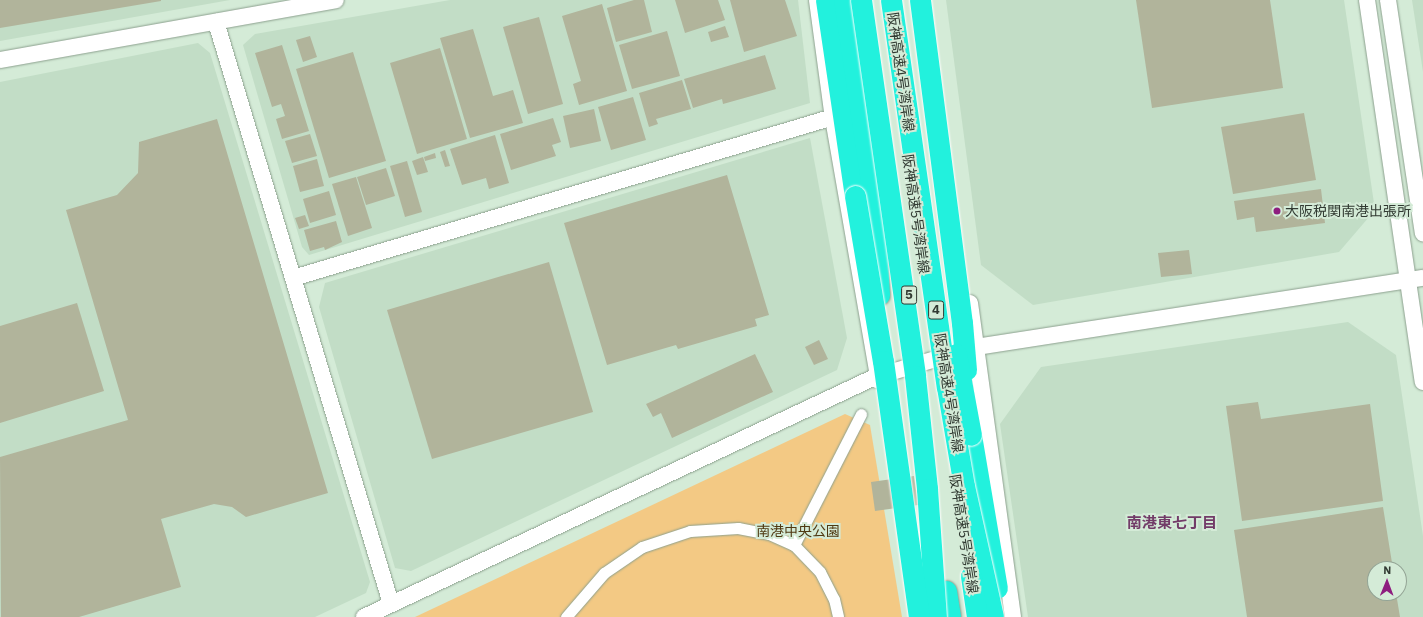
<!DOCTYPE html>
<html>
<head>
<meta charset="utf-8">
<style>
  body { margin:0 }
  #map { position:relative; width:1423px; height:617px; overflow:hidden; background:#d4ebd7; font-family:"IBM Plex Sans","Noto Sans JP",sans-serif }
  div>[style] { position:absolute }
  .built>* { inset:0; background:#c2ddc6 }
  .green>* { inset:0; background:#f3c984 }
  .building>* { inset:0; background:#b1b49b }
  .roads { filter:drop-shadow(0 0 1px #8ca08e) drop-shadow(0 0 1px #8ca08e) }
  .street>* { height:11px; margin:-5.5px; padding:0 5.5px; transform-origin:5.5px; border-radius:5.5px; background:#fff }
  .secondary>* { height:16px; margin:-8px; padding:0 8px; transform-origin:8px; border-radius:8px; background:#fff }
  .highway>* { height:21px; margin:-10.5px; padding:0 10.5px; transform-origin:10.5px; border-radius:10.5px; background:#22f1dd }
  .bridges { filter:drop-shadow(0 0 1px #fff) drop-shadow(0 0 1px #fff) }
  .highway-bridge>* { height:21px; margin:-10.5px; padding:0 10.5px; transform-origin:10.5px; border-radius:10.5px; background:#22f1dd }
  .dots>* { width:11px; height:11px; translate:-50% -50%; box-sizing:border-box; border:2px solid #d4ebd7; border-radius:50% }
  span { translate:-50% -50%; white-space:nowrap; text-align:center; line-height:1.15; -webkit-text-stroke:4px #d4ebd7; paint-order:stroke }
  .shield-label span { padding:1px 3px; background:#d4ebd7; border:1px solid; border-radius:3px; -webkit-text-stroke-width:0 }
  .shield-label { font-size:13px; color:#313a32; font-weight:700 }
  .street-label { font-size:14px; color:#313a32 }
  .poi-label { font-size:14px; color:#313a32 }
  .left { translate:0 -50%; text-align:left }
  .park-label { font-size:14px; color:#4f3912 }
  .neighbourhood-label { font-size:15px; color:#723b68; font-weight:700 }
  .north { position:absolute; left:1367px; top:561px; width:40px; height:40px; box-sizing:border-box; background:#d4ebd7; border:1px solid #93a495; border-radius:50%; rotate:1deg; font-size:11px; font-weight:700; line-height:16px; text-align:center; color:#313a32 }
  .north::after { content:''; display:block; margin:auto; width:14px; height:18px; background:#8e1d7f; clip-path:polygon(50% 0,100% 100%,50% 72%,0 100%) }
</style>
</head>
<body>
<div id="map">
  <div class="built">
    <i style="clip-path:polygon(0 0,230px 0,0 41px)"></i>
    <i style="clip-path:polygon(450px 0,798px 0,810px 103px,309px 255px,302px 247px,243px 45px,255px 34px)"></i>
    <i style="clip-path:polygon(946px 0,1344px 0,1375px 210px,1339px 252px,1033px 305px,981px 265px)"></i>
    <i style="clip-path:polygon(1412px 0,1423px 0,1423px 72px)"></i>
    <i style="clip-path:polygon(198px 43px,210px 53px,370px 582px,366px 593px,315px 617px,0 617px,0 82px)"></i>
    <i style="clip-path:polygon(810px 138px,847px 338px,837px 370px,411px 571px,395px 568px,319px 307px,325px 283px)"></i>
    <i style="clip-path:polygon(evenodd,1348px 322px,1396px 355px,1423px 536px,1423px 617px,1028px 617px,1000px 424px,1041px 367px,1348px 322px,1375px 569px,1399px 569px,1399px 593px,1375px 593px,1375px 569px)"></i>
  </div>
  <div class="green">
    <i style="clip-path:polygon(845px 414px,870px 425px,902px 617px,415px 617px)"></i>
  </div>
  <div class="building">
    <i style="clip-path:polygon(0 0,161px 0,161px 1px,0 28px)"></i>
    <i style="clip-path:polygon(634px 0,644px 0,652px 32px,616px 42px,607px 8px)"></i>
    <i style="clip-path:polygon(675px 0,718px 0,725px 20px,685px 33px)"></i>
    <i style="clip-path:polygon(730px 0,785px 0,797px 36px,744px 52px)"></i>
    <i style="clip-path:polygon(1136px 0,1270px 0,1283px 88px,1152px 108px)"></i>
    <i style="clip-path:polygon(602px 4px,627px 91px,579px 105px,573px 84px,581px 81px,562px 16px)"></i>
    <i style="clip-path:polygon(539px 17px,563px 104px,528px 114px,503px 27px)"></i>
    <i style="clip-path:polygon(725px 26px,729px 37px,711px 42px,708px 32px)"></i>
    <i style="clip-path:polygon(473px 29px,493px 96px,513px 90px,523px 123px,470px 138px,440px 38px)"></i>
    <i style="clip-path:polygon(667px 31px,680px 76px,632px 89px,619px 45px)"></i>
    <i style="clip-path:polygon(310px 36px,317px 57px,303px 62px,296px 40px)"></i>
    <i style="clip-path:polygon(282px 45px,309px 131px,282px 139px,276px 119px,285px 116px,281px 104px,272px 107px,255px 53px)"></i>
    <i style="clip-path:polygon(440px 48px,467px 139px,417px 154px,390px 63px)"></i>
    <i style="clip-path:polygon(353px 52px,386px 161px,329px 178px,296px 69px)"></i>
    <i style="clip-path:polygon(765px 55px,776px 89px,723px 104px,722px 99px,693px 108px,684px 79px)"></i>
    <i style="clip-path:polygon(682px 80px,691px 109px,656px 119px,658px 124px,649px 127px,639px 93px)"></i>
    <i style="clip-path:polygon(633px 97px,646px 140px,611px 150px,598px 107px)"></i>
    <i style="clip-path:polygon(594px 109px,601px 141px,570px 148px,563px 116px)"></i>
    <i style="clip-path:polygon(1304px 113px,1316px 180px,1233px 194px,1221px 127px)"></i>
    <i style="clip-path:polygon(553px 118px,561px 142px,552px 145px,556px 156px,511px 170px,500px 134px)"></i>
    <i style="clip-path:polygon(217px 119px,328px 493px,246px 517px,232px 507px,214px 504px,161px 519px,181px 587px,79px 617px,1px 617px,0 457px,128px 420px,66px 210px,117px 195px,138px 173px,139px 142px)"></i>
    <i style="clip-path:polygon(310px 134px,317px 156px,292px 163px,285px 141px)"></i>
    <i style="clip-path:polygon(495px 135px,509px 183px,489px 189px,486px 178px,462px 185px,450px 149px)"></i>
    <i style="clip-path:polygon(445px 150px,450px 166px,445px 167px,440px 152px)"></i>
    <i style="clip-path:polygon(435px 153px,436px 158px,425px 161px,424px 157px)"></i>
    <i style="clip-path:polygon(423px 157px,428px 172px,417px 175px,412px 161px)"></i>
    <i style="clip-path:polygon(317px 159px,324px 186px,300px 192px,293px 166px)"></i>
    <i style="clip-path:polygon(407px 161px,422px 212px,405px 217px,390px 166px)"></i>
    <i style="clip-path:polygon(386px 168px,395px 196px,366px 205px,357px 177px)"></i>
    <i style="clip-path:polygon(727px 175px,769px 315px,755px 319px,757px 326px,678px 349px,676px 345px,607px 365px,564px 223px)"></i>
    <i style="clip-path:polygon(356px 177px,372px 228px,348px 236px,332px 184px)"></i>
    <i style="clip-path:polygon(1321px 189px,1325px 223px,1256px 232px,1254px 217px,1237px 220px,1234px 201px)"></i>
    <i style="clip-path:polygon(329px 191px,336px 215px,310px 223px,303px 199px)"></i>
    <i style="clip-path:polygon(305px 215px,309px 226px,299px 229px,295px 218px)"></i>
    <i style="clip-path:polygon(336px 221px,342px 242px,325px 250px,324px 247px,310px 251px,304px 230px)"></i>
    <i style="clip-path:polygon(1189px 250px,1192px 274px,1161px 277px,1158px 253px)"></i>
    <i style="clip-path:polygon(549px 262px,593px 412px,432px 459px,387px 310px)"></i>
    <i style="clip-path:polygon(77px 303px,104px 391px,0 423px,0 326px)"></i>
    <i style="clip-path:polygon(819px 340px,828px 359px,814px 365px,805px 347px)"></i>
    <i style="clip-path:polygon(755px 354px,773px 392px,672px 438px,661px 413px,653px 417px,646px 404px)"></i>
    <i style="clip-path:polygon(1258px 402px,1261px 419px,1370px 404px,1383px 501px,1242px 521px,1226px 406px)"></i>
    <i style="clip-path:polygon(914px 476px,918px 505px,875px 511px,871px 482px)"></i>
    <i style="clip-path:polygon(1383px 507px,1393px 569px,1375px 569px,1375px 593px,1396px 593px,1400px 617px,1247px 617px,1234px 530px)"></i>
  </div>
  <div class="roads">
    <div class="street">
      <i style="left:814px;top:0;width:119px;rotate:82.3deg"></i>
      <i style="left:830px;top:118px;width:268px;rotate:80.1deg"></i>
      <i style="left:794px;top:545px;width:147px;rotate:-62.9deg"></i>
      <i style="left:566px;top:617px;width:58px;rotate:-49.2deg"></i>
      <i style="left:604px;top:573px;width:46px;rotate:-34.4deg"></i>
      <i style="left:642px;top:547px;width:51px;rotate:-18.4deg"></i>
      <i style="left:690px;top:531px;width:48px;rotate:-3.6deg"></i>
      <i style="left:738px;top:528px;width:32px;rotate:11deg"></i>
      <i style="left:769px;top:534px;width:27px;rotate:24deg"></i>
      <i style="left:794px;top:545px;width:37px;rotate:46deg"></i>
      <i style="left:820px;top:572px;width:30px;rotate:63deg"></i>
      <i style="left:834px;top:599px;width:18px;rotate:77deg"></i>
    </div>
    <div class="secondary">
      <i style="left:1367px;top:0;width:386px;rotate:81.7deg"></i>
      <i style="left:1388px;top:0;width:236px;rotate:81.5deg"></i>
      <i style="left:216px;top:22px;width:608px;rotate:73.26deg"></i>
      <i style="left:0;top:60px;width:341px;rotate:-10.1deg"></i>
      <i style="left:293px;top:278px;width:560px;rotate:-16.59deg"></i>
      <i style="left:970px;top:303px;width:317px;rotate:82.2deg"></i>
      <i style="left:364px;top:617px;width:565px;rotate:-25.16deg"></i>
      <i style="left:875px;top:377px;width:105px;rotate:-16.5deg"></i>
      <i style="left:976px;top:347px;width:452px;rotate:-8.8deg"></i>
    </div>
    <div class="highway">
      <i style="left:826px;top:0;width:198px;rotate:81.6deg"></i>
      <i style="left:844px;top:0;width:195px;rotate:81.5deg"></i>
      <i style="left:873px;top:193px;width:102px;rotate:86.6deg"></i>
      <i style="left:971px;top:435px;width:155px;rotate:80.4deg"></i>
      <i style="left:946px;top:591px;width:26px;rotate:81deg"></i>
    </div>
  </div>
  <div class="bridges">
    <div class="highway-bridge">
      <i style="left:861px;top:0;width:380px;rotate:81.8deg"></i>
      <i style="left:915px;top:376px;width:114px;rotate:83.9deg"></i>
      <i style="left:927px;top:489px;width:128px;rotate:86deg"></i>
      <i style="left:891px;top:0;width:391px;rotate:81.8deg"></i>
      <i style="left:947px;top:387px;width:100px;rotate:80.3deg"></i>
      <i style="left:964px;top:486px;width:134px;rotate:77.5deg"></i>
      <i style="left:920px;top:0;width:326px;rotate:82.6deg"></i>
      <i style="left:962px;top:323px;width:47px;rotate:85.1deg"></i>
      <i style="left:855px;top:196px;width:167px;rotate:80.4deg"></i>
      <i style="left:883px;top:361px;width:259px;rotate:82deg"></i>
      <i style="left:956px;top:354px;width:82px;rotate:79.5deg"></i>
      <i style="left:971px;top:576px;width:41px;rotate:81.7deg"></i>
    </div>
  </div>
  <div class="dots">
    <i style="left:1277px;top:211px;background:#8e1d7f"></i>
  </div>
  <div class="shield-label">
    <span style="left:909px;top:295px">5</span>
    <span style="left:936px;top:310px">4</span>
  </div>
  <div class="street-label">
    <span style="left:901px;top:72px;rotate:82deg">阪神高速4号湾岸線</span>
    <span style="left:916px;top:214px;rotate:82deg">阪神高速5号湾岸線</span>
    <span style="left:949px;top:393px;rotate:81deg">阪神高速4号湾岸線</span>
    <span style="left:964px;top:534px;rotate:81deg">阪神高速5号湾岸線</span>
  </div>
  <div class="poi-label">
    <span class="left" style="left:1285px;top:211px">大阪税関南港出張所</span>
  </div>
  <div class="park-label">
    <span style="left:798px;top:531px">南港中央公園</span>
  </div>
  <div class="neighbourhood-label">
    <span style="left:1172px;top:523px">南港東七丁目</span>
  </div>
  <div class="north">N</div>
</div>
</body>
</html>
